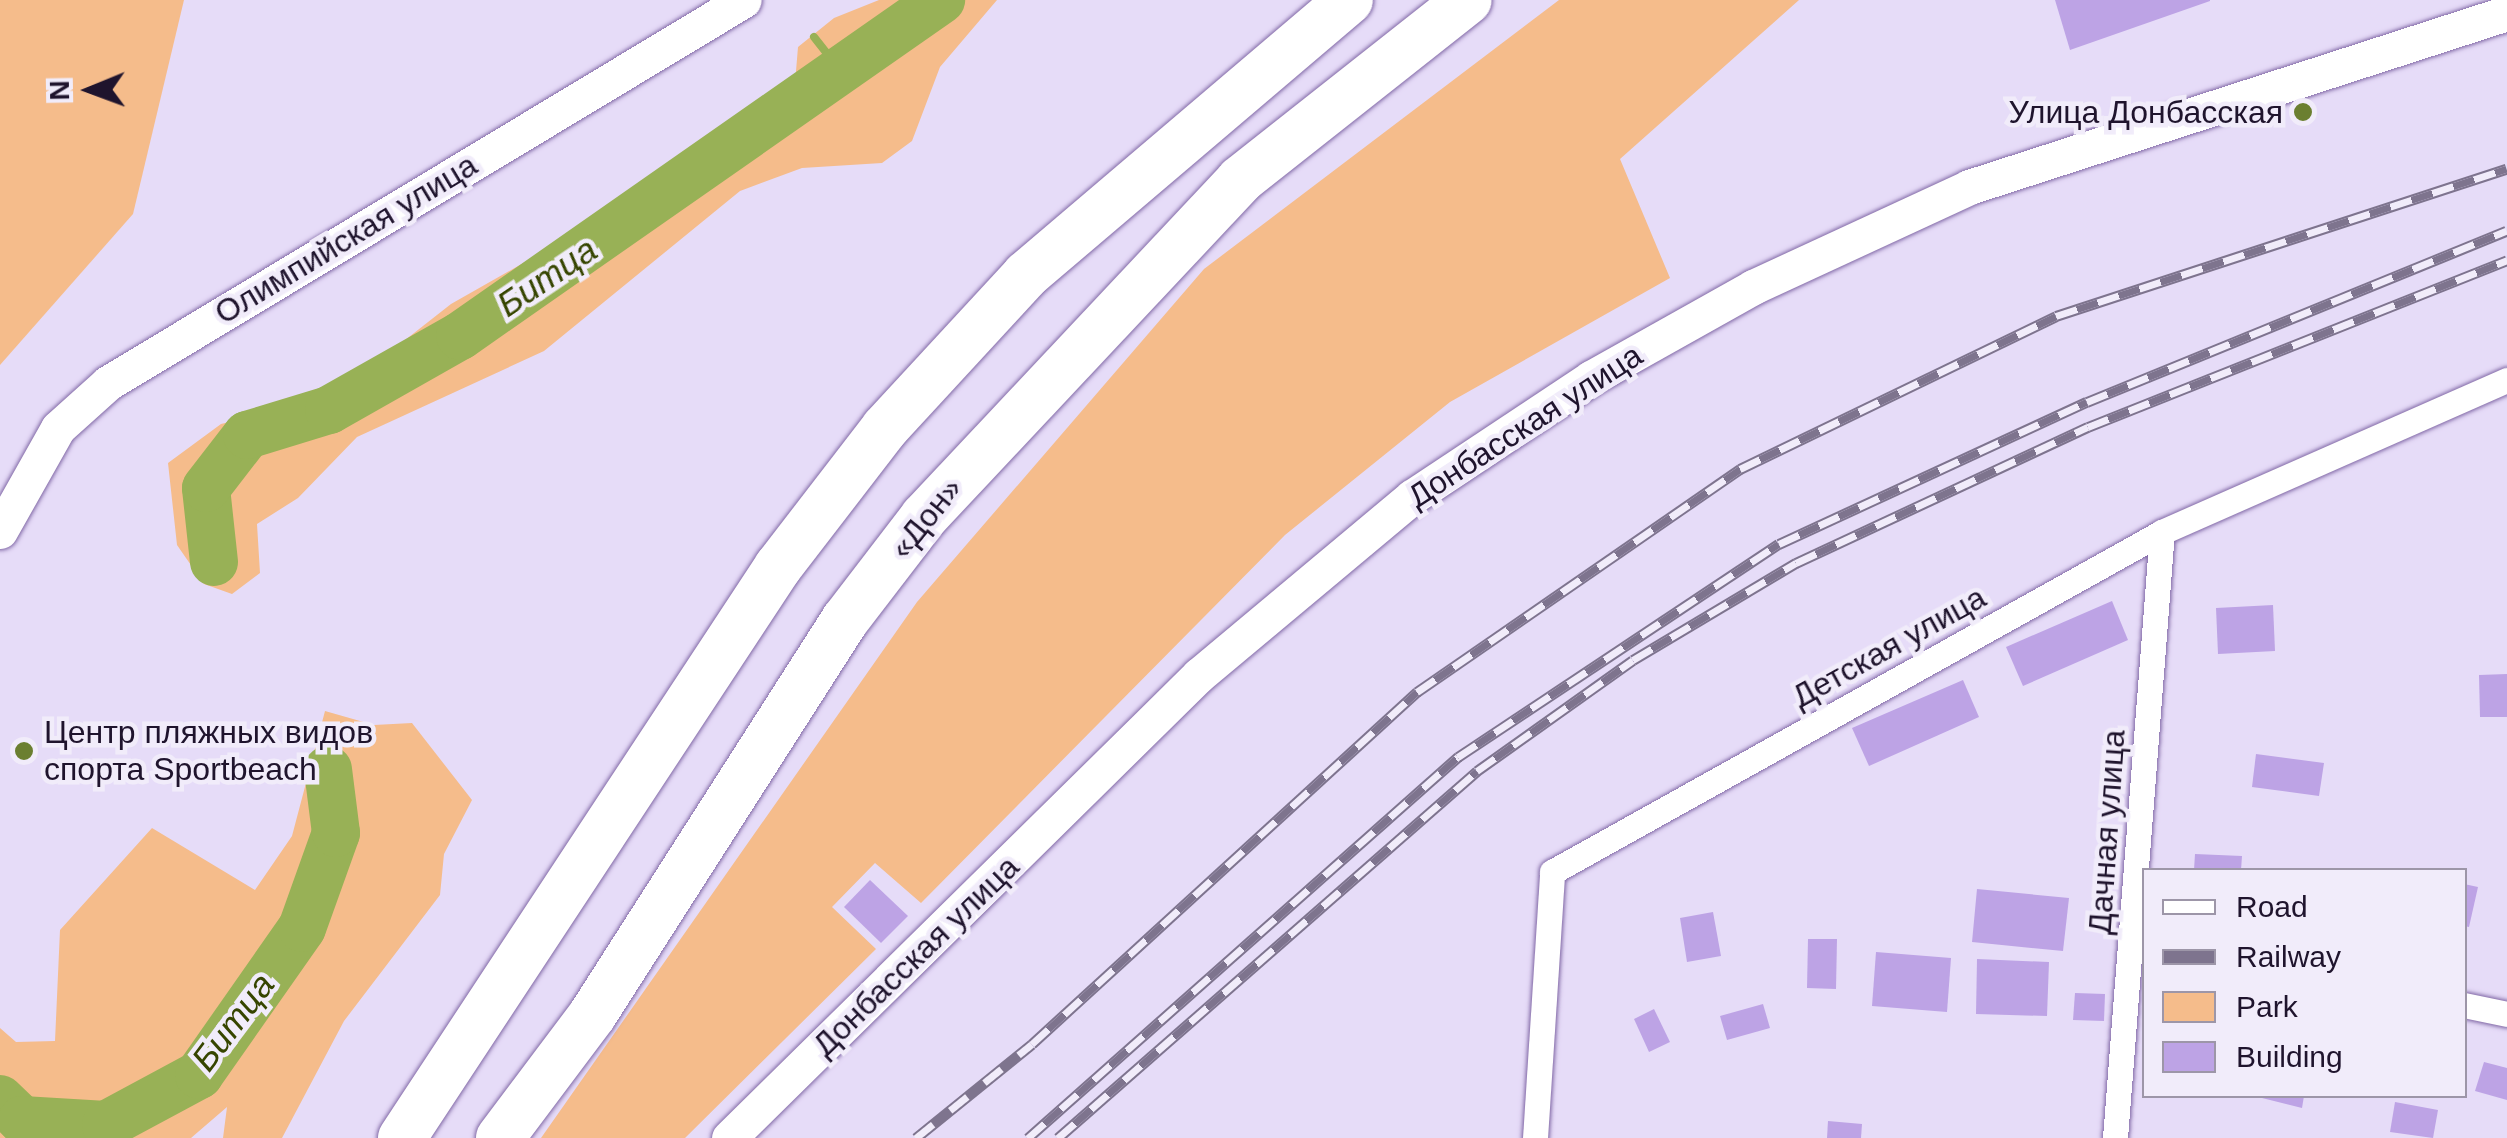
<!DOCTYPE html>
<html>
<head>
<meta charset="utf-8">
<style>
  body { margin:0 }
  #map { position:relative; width:2507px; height:1138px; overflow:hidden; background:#e6dcf8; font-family:Helvetica,sans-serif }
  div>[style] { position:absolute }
  .green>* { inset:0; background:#f5bc8b }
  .stream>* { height:8px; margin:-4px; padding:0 4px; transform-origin:4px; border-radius:4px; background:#98b156 }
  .river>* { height:48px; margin:-24px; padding:0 24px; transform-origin:24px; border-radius:24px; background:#98b156 }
  .building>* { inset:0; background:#bda3e5 }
  .roads { filter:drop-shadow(0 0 2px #8168a6) drop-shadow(0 0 2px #8168a6) }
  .street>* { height:25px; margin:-12.5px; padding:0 12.5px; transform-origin:12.5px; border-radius:12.5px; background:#fff }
  .secondary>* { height:35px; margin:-17.5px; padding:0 17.5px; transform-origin:17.5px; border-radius:17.5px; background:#fff }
  .highway>* { height:48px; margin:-24px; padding:0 24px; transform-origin:24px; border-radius:24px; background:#fff }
  .rail>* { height:11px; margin-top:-5.5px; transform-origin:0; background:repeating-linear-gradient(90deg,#f1ecfa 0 22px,#7e748e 0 44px); box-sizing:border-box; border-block:2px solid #7e748e }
  .dots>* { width:28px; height:28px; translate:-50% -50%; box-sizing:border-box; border:5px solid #f1ecfa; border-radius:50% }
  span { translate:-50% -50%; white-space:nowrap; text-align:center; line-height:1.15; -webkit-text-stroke:9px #f1ecfa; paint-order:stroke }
  .poi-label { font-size:32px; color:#1f142d }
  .right { translate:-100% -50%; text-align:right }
  .left { translate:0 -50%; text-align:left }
  .street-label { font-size:32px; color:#1f142d }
  .water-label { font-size:35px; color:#364500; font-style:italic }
  .legend { position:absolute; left:2142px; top:868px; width:325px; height:230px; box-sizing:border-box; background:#f1ecfa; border:2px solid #9d96a8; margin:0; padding:12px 18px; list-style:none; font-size:30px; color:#1f142d }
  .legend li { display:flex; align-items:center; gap:20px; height:50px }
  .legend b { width:50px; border:2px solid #9d96a8 }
  .north { position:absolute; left:40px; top:40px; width:100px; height:100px; -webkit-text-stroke:8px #f1ecfa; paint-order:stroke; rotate:269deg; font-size:28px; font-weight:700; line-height:40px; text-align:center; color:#1f142d }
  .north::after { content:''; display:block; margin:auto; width:35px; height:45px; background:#1f142d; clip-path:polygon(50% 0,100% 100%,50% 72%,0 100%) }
</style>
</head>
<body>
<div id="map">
  <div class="green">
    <i style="clip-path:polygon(0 0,184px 0,133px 214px,0 365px)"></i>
    <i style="clip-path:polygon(879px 0,997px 0,940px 67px,912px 141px,882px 163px,802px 168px,740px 191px,544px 351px,357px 437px,298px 498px,257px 524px,260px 573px,232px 594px,204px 584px,177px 545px,168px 463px,221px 424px,304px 403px,372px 366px,451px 304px,615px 211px,795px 83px,798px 47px,834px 18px)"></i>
    <i style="clip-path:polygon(1559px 0,1799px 0,1620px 159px,1670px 278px,1450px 402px,1285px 535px,921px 903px,875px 863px,832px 907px,876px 949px,685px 1138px,541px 1138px,917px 602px,1204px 269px)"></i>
    <i style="clip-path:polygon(325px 711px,374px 725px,412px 723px,472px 800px,444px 854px,440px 895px,344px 1021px,282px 1138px,223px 1138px,227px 1107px,191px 1138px,0 1138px,0 1028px,16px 1042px,55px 1041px,60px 930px,152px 828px,255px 890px,292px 836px)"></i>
  </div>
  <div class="stream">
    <i style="left:814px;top:37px;width:48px;rotate:51.7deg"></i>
  </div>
  <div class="river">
    <i style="left:214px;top:562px;width:74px;rotate:-96.2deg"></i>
    <i style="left:206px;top:488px;width:67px;rotate:-52.3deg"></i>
    <i style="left:247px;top:435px;width:86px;rotate:-17deg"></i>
    <i style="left:329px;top:410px;width:150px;rotate:-29.5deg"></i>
    <i style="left:460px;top:336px;width:587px;rotate:-34.94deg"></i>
    <i style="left:0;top:1099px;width:30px;rotate:44deg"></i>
    <i style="left:22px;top:1120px;width:84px;rotate:3.4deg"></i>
    <i style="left:106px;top:1125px;width:106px;rotate:-28.3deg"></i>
    <i style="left:199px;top:1075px;width:179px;rotate:-55deg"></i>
    <i style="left:302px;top:928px;width:101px;rotate:-70.3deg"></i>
    <i style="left:336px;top:833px;width:64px;rotate:-97.2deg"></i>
  </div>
  <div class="building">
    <i style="clip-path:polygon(2055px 0,2210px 0,2210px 1px,2070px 50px)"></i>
    <i style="clip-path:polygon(2112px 601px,2128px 640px,2023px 686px,2006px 647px)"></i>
    <i style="clip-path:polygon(2273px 605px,2275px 651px,2218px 654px,2216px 608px)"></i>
    <i style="clip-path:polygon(2507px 674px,2507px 717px,2480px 717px,2479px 675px)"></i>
    <i style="clip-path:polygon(1963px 680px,1979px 717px,1869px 766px,1852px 728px)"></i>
    <i style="clip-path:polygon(2256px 754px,2324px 763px,2319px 796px,2252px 787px)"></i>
    <i style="clip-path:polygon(2195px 854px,2242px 856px,2241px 870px,2194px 870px)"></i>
    <i style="clip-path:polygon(870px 880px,908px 916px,881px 943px,844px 907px)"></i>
    <i style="clip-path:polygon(2464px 884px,2478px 887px,2469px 927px,2464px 926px)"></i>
    <i style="clip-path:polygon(1977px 889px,2069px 898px,2063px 951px,1972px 942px)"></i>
    <i style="clip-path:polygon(1713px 912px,1721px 956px,1687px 962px,1680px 918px)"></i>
    <i style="clip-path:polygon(1808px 939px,1837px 939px,1836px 989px,1807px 988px)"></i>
    <i style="clip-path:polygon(1876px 952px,1951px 958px,1947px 1012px,1872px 1006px)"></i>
    <i style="clip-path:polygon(1977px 959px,2049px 962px,2047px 1016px,1976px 1014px)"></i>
    <i style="clip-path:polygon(2075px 993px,2105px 994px,2104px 1021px,2073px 1020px)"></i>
    <i style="clip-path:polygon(1763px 1004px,1770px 1028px,1727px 1040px,1720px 1016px)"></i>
    <i style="clip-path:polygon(1654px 1009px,1670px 1042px,1649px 1052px,1634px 1019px)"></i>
    <i style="clip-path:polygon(2484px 1062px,2507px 1068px,2507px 1100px,2475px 1091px)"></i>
    <i style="clip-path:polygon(2254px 1096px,2304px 1096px,2302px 1108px)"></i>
    <i style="clip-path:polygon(2395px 1102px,2438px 1110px,2433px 1138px,2390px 1132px)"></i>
    <i style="clip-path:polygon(1828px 1121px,1862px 1124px,1861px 1138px,1827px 1138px)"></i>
  </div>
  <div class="roads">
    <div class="street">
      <i style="left:2464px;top:1005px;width:44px;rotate:11.8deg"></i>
      <i style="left:1535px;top:1138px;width:267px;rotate:-86.3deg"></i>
      <i style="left:1552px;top:872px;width:698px;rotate:-29.13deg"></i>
      <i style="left:2162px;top:532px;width:377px;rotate:-23.8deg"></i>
      <i style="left:2115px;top:1138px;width:608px;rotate:-85.57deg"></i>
    </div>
    <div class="secondary">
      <i style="left:0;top:531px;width:118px;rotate:-60.6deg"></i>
      <i style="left:58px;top:428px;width:67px;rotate:-42deg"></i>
      <i style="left:108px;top:383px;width:742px;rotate:-31.06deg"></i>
      <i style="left:729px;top:1138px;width:660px;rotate:-44.57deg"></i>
      <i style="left:1199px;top:675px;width:278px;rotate:-39.9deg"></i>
      <i style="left:1412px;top:497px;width:215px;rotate:-33.6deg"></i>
      <i style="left:1591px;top:378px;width:186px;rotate:-29.3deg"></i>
      <i style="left:1753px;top:287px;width:238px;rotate:-24.8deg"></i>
      <i style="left:1969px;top:187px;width:565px;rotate:-17.92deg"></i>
    </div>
    <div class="highway">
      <i style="left:402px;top:1138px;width:684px;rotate:-56.64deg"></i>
      <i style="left:778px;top:567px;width:175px;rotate:-52.4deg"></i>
      <i style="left:885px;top:428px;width:208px;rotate:-47.3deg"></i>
      <i style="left:1026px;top:275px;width:424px;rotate:-40.4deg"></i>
      <i style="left:500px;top:1138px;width:155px;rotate:-53.1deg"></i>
      <i style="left:593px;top:1014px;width:468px;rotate:-57.4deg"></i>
      <i style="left:845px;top:620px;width:130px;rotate:-52.5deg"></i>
      <i style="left:924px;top:517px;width:462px;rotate:-46.8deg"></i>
      <i style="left:1240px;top:180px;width:290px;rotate:-38.3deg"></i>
    </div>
  </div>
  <div class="rail">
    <i style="left:916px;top:1138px;width:149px;rotate:-39deg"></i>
    <i style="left:1032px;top:1044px;width:522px;rotate:-42.44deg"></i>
    <i style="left:1417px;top:692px;width:393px;rotate:-34.6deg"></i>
    <i style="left:1740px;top:469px;width:351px;rotate:-25.8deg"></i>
    <i style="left:2056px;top:316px;width:474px;rotate:-18.1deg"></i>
    <i style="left:1028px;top:1138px;width:575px;rotate:-41.54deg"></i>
    <i style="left:1458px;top:757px;width:385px;rotate:-33.6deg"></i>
    <i style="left:1779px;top:544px;width:339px;rotate:-24.8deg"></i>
    <i style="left:2087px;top:402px;width:453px;rotate:-22.2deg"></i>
    <i style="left:1058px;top:1138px;width:557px;rotate:-41.21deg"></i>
    <i style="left:1477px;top:771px;width:191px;rotate:-35.4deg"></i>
    <i style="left:1633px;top:660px;width:190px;rotate:-30.8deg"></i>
    <i style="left:1796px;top:563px;width:322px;rotate:-25deg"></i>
    <i style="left:2088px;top:427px;width:451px;rotate:-21.7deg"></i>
  </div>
  <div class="dots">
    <i style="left:2303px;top:112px;background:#6b7f30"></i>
    <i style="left:24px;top:751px;background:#6b7f30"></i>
  </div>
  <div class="poi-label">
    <span class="right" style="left:2283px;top:112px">Улица Донбасская</span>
    <span class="left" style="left:44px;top:751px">Центр пляжных видов<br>спорта Sportbeach</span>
  </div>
  <div class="street-label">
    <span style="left:346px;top:239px;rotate:-31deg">Олимпийская улица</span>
    <span style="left:1525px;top:426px;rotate:-33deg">Донбасская улица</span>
    <span style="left:926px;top:518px;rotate:-51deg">«Дон»</span>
    <span style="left:1889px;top:647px;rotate:-29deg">Детская улица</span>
    <span style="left:2107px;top:832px;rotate:-86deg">Дачная улица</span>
    <span style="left:916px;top:956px;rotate:-44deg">Донбасская улица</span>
  </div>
  <div class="water-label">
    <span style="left:547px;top:277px;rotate:-34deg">Битца</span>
    <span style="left:233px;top:1022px;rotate:-53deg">Битца</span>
  </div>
  <ul class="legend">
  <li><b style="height:12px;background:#fff"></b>Road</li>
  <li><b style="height:12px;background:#7e748e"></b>Railway</li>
  <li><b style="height:28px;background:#f5bc8b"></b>Park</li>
  <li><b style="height:28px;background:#bda3e5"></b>Building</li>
  </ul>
  <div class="north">N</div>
</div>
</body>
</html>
